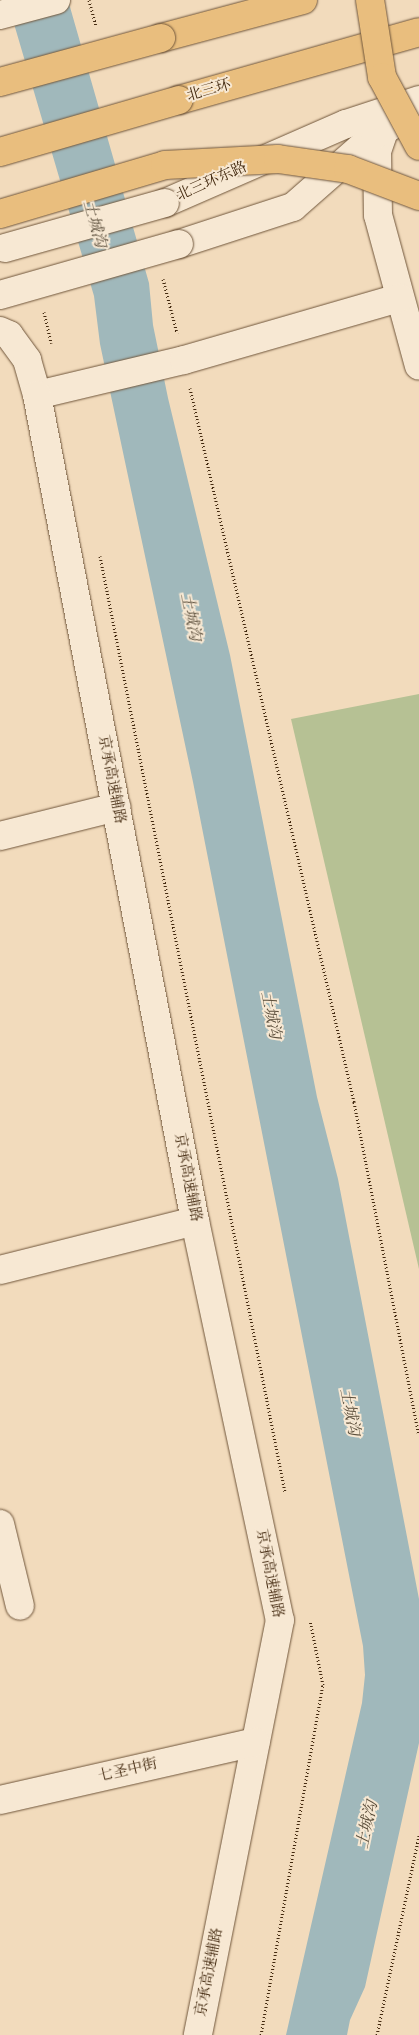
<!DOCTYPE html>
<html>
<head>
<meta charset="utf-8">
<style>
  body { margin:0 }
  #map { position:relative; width:419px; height:2035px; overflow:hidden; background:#f2dbbc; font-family:Vollkorn,"Noto Serif SC",serif }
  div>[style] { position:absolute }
  .green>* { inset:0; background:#b6c194 }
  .water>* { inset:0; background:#a0b8bb }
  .path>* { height:3px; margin-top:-1.5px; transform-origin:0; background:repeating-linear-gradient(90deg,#442a10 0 1px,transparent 0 3.5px) }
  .roads { filter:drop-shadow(0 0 1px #70563b) drop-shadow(0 0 1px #70563b) }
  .minor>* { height:28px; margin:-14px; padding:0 14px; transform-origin:14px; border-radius:14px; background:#f7e8d3 }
  .tertiary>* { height:28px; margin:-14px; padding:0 14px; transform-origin:14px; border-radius:14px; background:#f7e8d3 }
  .trunk>* { height:28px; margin:-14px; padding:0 14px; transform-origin:14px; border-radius:14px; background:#e9be7e }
  .bridges { filter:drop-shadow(0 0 1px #70563b) drop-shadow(0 0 1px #70563b) }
  .minor-bridge>* { height:28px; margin:-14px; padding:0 14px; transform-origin:14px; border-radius:14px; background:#f7e8d3 }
  .tertiary-bridge>* { height:28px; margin:-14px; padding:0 14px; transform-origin:14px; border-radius:14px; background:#f7e8d3 }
  .trunk-bridge>* { height:28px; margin:-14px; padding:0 14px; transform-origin:14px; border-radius:14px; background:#e9be7e }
  span { translate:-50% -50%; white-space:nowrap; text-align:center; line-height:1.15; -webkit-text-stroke:4px #f7e8d3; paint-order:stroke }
  .street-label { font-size:15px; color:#442a10 }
  .water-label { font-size:16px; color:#5b4e3b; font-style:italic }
</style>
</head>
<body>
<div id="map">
  <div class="green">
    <i style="clip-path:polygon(419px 694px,419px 1269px,291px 719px)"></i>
  </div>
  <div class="water">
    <i style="clip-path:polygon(7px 0,68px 0,149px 283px,153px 325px,168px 398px,230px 655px,317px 1097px,338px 1179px,419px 1599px,419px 1743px,365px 1987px,350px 2020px,347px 2035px,286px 2035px,362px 1703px,365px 1675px,363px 1646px,193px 782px,100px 344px,94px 296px)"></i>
  </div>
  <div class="path">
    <i style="left:89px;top:0;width:27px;rotate:75deg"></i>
    <i style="left:163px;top:279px;width:56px;rotate:75.5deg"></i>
    <i style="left:44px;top:312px;width:32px;rotate:77deg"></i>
    <i style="left:190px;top:388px;width:733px;rotate:77.06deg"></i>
    <i style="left:354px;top:1102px;width:339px;rotate:79deg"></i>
    <i style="left:100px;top:556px;width:954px;rotate:78.82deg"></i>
    <i style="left:261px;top:2035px;width:355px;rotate:-80deg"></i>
    <i style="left:323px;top:1685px;width:66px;rotate:-101.3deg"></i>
    <i style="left:377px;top:2035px;width:204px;rotate:-78.1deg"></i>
  </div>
  <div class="roads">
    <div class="minor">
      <i style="left:384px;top:131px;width:21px;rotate:109deg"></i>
      <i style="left:377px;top:151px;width:64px;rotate:89.1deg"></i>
      <i style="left:378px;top:215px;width:156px;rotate:74.8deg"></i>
      <i style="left:179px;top:244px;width:120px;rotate:-18deg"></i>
      <i style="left:293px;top:207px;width:109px;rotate:-41.3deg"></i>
      <i style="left:375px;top:135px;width:50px;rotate:-28.6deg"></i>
      <i style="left:37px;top:395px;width:151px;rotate:-13.4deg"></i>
      <i style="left:184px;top:360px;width:224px;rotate:-16.1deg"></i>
      <i style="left:0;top:836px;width:120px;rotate:-14deg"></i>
      <i style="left:0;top:1270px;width:201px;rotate:-14.1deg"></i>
      <i style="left:0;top:1524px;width:84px;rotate:76.3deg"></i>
    </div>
    <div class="tertiary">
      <i style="left:0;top:15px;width:58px;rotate:-15deg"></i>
      <i style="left:165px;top:203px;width:197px;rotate:-23.6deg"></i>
      <i style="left:346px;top:124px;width:77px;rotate:-18.2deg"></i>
      <i style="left:0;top:331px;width:10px;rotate:24deg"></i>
      <i style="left:9px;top:335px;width:31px;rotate:54deg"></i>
      <i style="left:27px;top:360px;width:36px;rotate:74deg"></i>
      <i style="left:37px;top:395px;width:841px;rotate:79.17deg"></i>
      <i style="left:195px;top:1221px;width:408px;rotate:78deg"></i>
      <i style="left:280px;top:1620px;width:423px;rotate:101.2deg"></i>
      <i style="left:0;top:1800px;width:262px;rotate:-12.8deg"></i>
    </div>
    <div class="trunk">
      <i style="left:161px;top:38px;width:147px;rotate:-15deg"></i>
      <i style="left:179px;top:100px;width:249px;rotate:-15.8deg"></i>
    </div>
  </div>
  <div class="bridges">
    <div class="minor-bridge">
      <i style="left:0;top:295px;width:186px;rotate:-15.9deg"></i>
    </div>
    <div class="tertiary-bridge">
      <i style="left:5px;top:248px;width:166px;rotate:-15.7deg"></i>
    </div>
    <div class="trunk-bridge">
      <i style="left:370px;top:0;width:78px;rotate:81.1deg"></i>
      <i style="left:382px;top:77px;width:78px;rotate:61.8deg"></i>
      <i style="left:0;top:82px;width:167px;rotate:-15.3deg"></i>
      <i style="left:0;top:152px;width:186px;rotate:-16.2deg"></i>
      <i style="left:0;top:214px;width:172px;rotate:-16.5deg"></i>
      <i style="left:165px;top:165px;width:113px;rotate:-3deg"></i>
      <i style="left:278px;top:159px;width:71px;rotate:8.1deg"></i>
      <i style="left:348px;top:169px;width:76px;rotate:20.8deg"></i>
    </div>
  </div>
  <div class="street-label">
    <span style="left:209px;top:91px;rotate:-16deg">北三环</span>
    <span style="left:212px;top:182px;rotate:-24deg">北三环东路</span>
    <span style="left:111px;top:780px;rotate:79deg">京承高速辅路</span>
    <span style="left:187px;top:1178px;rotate:79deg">京承高速辅路</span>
    <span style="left:269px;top:1574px;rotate:79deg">京承高速辅路</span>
    <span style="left:128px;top:1771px;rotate:-13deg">七圣中街</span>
    <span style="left:210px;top:1972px;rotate:-79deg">京承高速辅路</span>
  </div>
  <div class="water-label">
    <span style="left:94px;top:224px;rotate:75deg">土城沟</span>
    <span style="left:190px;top:617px;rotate:79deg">土城沟</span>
    <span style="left:270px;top:1015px;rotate:79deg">土城沟</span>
    <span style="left:349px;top:1412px;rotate:79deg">土城沟</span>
    <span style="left:368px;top:1825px;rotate:-78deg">土城沟</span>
  </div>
</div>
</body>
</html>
